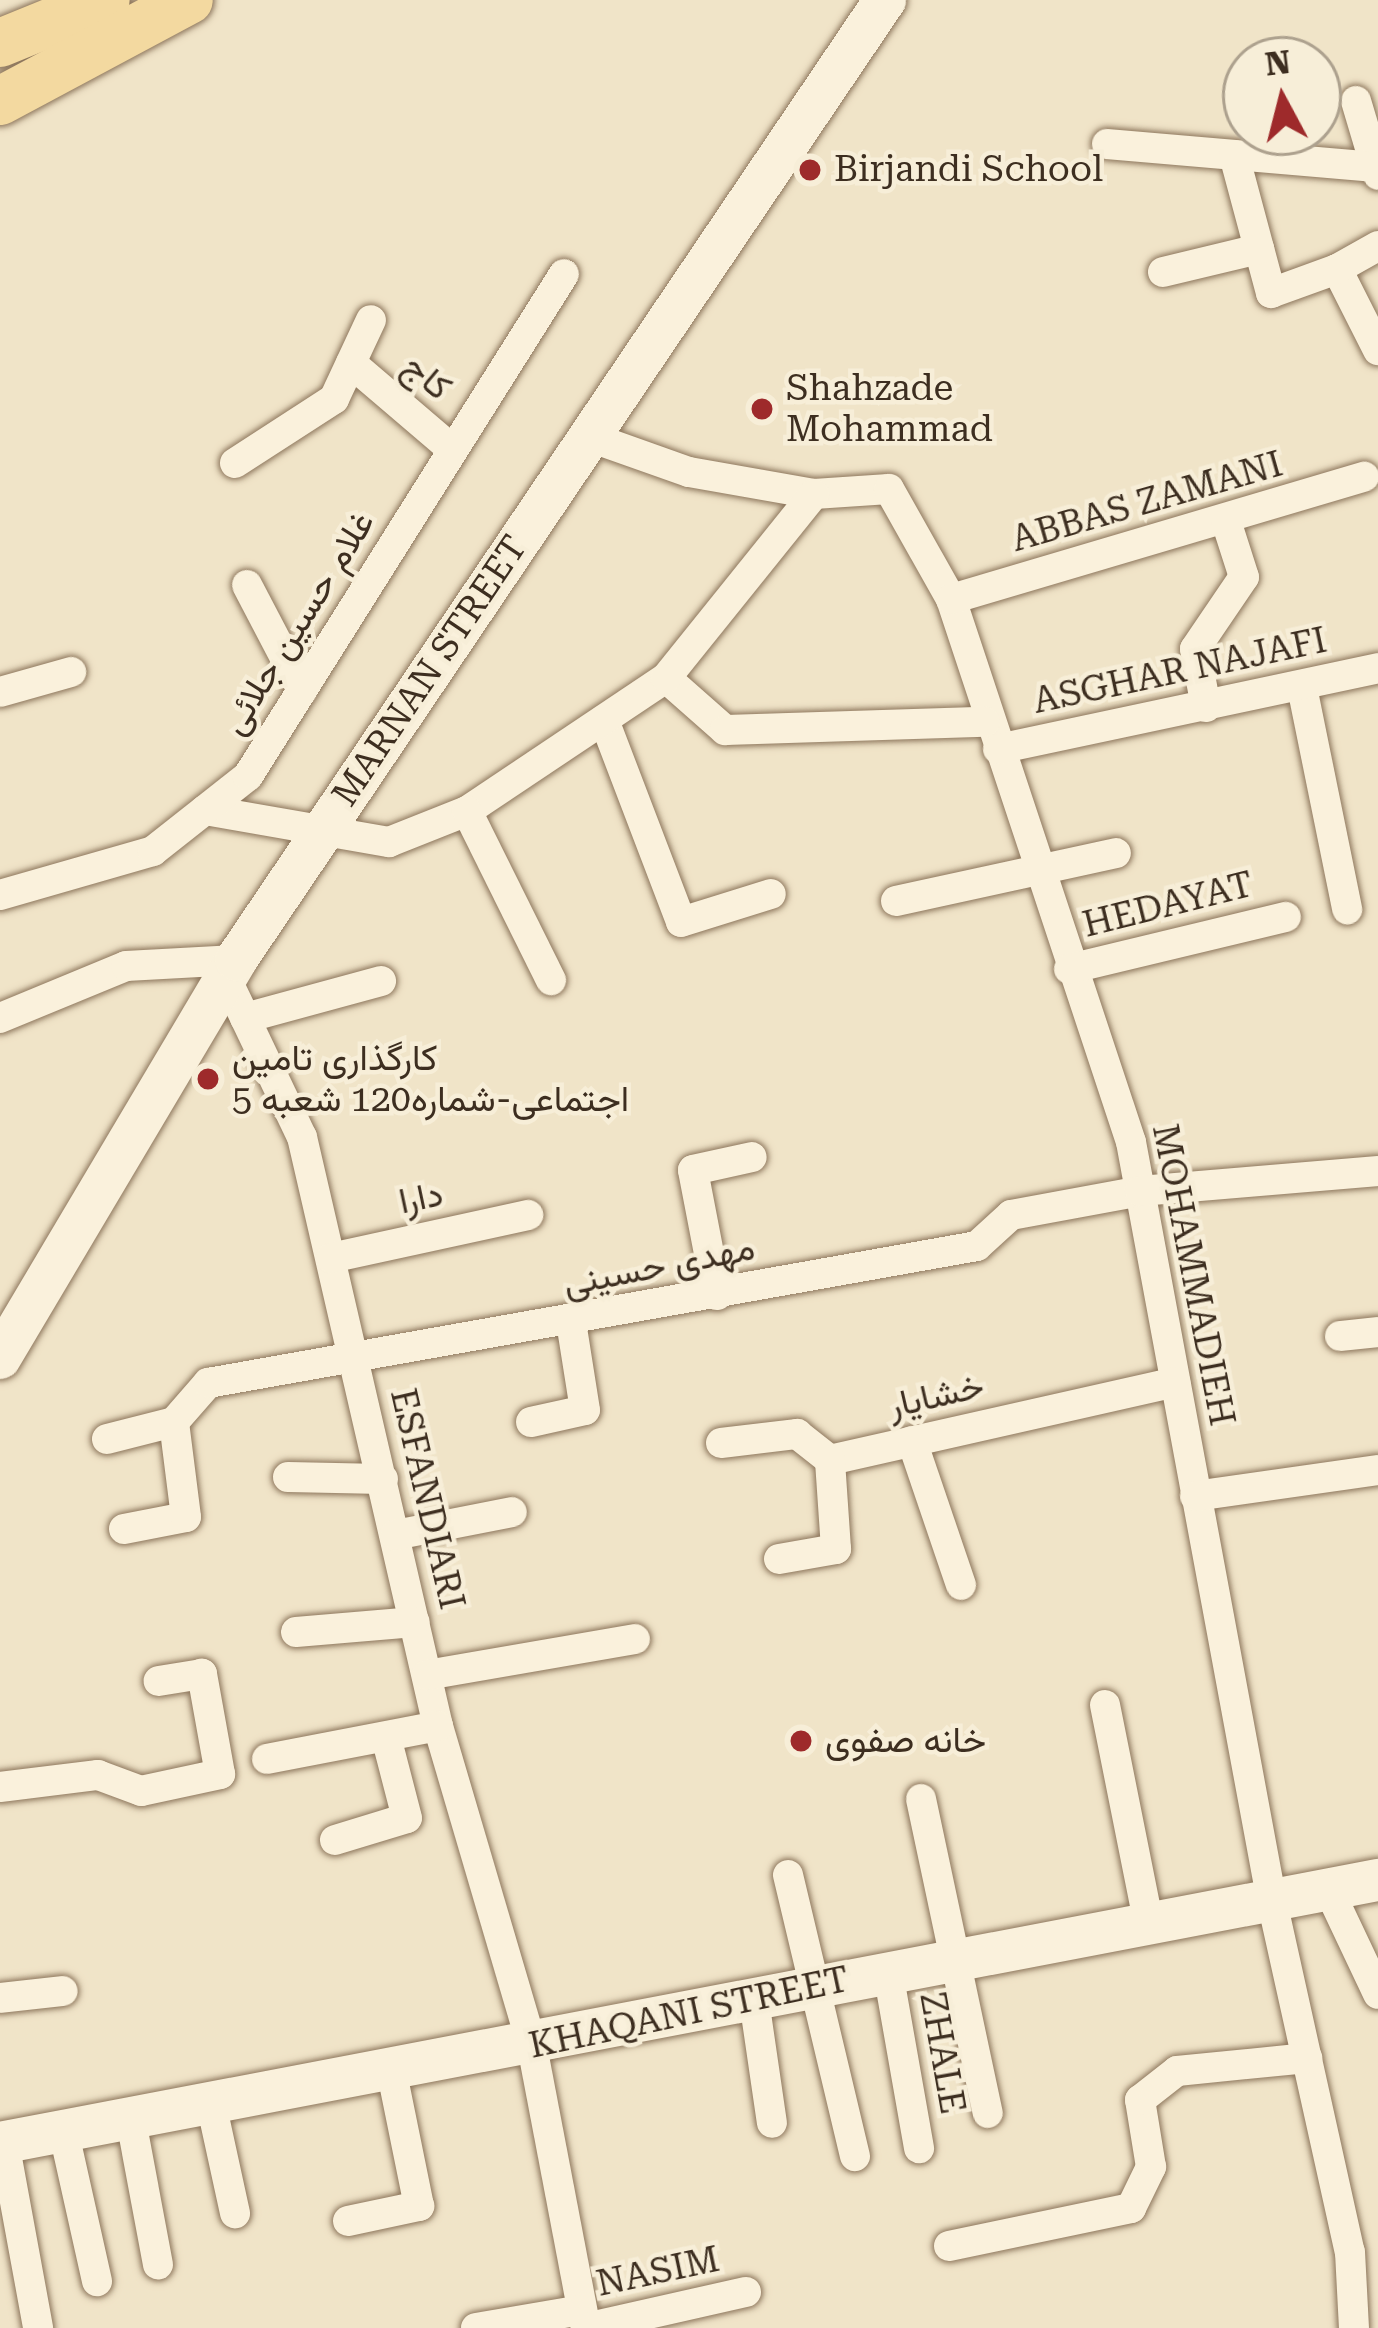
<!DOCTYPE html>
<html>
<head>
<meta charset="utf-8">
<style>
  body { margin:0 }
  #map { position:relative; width:1378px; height:2328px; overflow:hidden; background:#f0e4c8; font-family:"Roboto Serif",Vazirmatn,serif }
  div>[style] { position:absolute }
  .roads { filter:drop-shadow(0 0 3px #8d765c) drop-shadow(0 0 3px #8d765c) }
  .street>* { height:30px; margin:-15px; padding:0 15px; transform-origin:15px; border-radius:15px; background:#faf1dc }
  .secondary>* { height:42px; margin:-21px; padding:0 21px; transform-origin:21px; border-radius:21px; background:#faf1dc }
  .primary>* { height:48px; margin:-24px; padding:0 24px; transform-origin:24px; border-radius:24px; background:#f3d9a0 }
  .dots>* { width:33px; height:33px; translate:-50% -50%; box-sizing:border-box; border:6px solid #f7eed8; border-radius:50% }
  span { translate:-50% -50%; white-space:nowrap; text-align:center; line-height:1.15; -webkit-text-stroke:9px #f7eed8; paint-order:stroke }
  .poi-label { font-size:36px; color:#3d2e20 }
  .left { translate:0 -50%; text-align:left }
  .street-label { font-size:36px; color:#3d2e20 }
  .north { position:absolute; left:1222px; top:36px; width:120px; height:120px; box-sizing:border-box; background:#f7eed8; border:3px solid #ada18e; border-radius:50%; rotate:353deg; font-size:33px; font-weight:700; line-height:48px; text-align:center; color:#3d2e20 }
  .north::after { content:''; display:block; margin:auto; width:42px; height:54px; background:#9e2a2b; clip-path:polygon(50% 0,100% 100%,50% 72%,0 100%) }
</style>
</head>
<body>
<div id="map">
  <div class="roads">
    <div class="street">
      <i style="left:1356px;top:101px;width:77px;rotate:73.4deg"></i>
      <i style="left:1107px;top:144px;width:269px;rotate:4.9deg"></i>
      <i style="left:1234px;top:155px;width:143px;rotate:75deg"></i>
      <i style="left:1271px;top:293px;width:70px;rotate:-20deg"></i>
      <i style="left:1337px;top:269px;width:91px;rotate:63.2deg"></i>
      <i style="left:1337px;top:269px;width:47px;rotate:-29.3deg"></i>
      <i style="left:1163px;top:272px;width:99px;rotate:-13.5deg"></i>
      <i style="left:351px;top:363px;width:134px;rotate:40.5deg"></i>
      <i style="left:590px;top:437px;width:105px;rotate:19.5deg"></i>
      <i style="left:689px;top:472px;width:127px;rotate:10deg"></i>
      <i style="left:814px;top:494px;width:75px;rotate:-3.8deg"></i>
      <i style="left:889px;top:489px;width:126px;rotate:60.6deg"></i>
      <i style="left:951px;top:599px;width:572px;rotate:71.66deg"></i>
      <i style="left:1131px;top:1142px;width:768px;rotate:79.49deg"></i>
      <i style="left:1271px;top:1897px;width:364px;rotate:77.5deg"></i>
      <i style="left:1350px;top:2252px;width:76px;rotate:87deg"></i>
      <i style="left:235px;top:463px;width:118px;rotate:-32.9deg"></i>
      <i style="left:334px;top:399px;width:87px;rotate:-64.9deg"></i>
      <i style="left:247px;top:585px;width:119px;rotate:62.4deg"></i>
      <i style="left:951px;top:599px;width:431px;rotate:-16.5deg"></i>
      <i style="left:666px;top:678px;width:79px;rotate:41.4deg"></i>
      <i style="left:725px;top:730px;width:260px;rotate:-1.8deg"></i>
      <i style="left:1302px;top:687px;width:227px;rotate:78.5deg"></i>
      <i style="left:0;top:692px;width:74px;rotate:-15.7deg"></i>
      <i style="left:1206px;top:707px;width:59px;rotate:-100.7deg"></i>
      <i style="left:1195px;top:649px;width:87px;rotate:-55.8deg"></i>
      <i style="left:1244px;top:577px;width:56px;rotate:-107.8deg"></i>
      <i style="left:604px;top:720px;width:216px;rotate:69.1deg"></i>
      <i style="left:681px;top:922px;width:94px;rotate:-17.3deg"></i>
      <i style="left:998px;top:749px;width:389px;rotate:-12deg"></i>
      <i style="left:205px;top:810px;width:187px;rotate:9.9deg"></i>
      <i style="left:389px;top:842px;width:84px;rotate:-21.7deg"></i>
      <i style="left:467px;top:811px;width:239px;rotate:-33.8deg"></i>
      <i style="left:666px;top:678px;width:236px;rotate:-51.2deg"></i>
      <i style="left:467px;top:811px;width:189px;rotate:63.6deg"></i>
      <i style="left:0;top:895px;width:159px;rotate:-16deg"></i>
      <i style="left:153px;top:851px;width:121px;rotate:-38.3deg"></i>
      <i style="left:248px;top:776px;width:593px;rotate:-57.81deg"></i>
      <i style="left:896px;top:901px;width:225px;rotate:-12.3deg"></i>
      <i style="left:1069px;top:969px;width:223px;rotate:-13.5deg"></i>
      <i style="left:226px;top:978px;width:176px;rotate:64.5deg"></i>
      <i style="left:302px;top:1137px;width:604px;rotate:77deg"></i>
      <i style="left:438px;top:1726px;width:334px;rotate:73.6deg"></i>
      <i style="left:532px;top:2046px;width:287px;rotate:79.2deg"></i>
      <i style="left:0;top:1018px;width:136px;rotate:-22.4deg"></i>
      <i style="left:126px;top:966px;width:110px;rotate:-3.1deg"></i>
      <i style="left:245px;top:1018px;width:141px;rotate:-15.2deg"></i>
      <i style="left:331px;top:1258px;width:202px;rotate:-12.3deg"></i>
      <i style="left:717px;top:1295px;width:127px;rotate:-100.9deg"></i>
      <i style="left:693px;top:1170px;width:60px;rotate:-12.4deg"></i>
      <i style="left:1340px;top:1336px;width:38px;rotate:-6deg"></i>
      <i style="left:531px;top:1422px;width:55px;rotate:-12.5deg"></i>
      <i style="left:585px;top:1410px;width:89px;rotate:-99deg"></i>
      <i style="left:107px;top:1439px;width:69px;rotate:-14.2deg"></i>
      <i style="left:174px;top:1422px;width:52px;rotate:-48.9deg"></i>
      <i style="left:208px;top:1383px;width:781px;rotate:-10.1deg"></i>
      <i style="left:977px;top:1246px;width:46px;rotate:-42.4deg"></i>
      <i style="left:1011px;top:1215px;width:131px;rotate:-10.5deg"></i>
      <i style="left:1140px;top:1191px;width:239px;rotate:-4.8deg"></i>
      <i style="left:912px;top:1441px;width:152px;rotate:71.2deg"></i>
      <i style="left:721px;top:1443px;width:77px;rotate:-6.8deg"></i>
      <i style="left:797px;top:1434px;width:42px;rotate:38.2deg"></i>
      <i style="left:830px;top:1460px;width:354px;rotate:-12.7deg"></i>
      <i style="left:288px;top:1477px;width:95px;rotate:1.2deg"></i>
      <i style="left:1195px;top:1496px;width:185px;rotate:-8.1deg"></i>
      <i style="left:124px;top:1529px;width:63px;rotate:-11deg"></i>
      <i style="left:186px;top:1517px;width:96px;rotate:-97.2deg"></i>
      <i style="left:395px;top:1535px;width:119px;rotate:-11.1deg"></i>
      <i style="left:779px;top:1559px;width:58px;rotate:-10deg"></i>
      <i style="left:836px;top:1549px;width:89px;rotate:-93.9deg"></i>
      <i style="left:296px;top:1632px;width:119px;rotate:-4.8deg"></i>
      <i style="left:427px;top:1675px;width:211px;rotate:-9.8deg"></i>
      <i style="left:1105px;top:1705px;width:219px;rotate:78.7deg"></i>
      <i style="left:267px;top:1759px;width:174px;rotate:-10.9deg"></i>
      <i style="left:0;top:1787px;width:99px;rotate:-7deg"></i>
      <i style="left:98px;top:1775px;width:46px;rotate:20.4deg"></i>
      <i style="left:141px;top:1791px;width:81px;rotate:-12.1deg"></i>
      <i style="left:220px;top:1774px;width:102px;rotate:-100.2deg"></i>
      <i style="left:202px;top:1674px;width:44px;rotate:170.8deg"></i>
      <i style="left:921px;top:1799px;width:321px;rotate:78deg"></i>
      <i style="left:335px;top:1840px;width:75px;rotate:-17deg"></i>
      <i style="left:407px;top:1818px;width:84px;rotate:-104.5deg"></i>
      <i style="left:788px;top:1875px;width:289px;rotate:76.6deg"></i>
      <i style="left:1328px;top:1888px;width:117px;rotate:64.7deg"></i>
      <i style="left:888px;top:1972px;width:179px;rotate:80deg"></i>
      <i style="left:0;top:1998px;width:63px;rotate:-6.3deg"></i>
      <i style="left:754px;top:2000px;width:124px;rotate:81.7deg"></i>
      <i style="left:211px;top:2103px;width:113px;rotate:77.7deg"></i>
      <i style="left:130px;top:2115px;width:152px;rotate:79.4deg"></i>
      <i style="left:63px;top:2129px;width:156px;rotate:77.4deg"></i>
      <i style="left:4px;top:2142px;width:189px;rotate:79.6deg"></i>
      <i style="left:348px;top:2221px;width:73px;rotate:-11.9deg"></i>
      <i style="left:419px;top:2206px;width:141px;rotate:-101.5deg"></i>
      <i style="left:949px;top:2246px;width:186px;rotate:-11.8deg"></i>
      <i style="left:1131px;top:2208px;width:46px;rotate:-64deg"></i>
      <i style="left:1151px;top:2167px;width:68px;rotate:-99.3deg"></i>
      <i style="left:1140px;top:2100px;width:47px;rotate:-38.1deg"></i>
      <i style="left:1177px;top:2071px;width:131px;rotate:-5.7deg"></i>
      <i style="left:476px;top:2328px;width:107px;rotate:-9.7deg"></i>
      <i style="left:586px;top:2328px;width:164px;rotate:-12.7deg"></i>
    </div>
    <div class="secondary">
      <i style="left:0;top:1358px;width:463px;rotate:-59.3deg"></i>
      <i style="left:236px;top:960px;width:1159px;rotate:-55.94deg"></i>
      <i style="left:0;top:2143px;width:1403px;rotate:-10.81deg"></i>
    </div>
    <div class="primary">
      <i style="left:0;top:43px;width:114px;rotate:-22.1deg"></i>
      <i style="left:0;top:101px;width:214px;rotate:-28.1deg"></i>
    </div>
  </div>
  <div class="dots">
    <i style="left:810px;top:170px;background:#9e2a2b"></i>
    <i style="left:762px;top:409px;background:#9e2a2b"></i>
    <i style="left:208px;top:1079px;background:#9e2a2b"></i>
    <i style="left:801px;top:1741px;background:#9e2a2b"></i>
  </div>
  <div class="poi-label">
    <span class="left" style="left:834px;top:170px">Birjandi School</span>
    <span class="left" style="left:786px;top:409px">Shahzade<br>Mohammad</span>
    <span class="left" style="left:232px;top:1079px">کارگذاری تامین<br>اجتماعی-شماره120 شعبه 5</span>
    <span class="left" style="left:825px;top:1741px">خانه صفوی</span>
  </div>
  <div class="street-label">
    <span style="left:427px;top:377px;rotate:40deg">کاج</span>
    <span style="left:1147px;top:502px;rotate:-16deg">ABBAS ZAMANI</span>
    <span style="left:298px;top:623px;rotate:-58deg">غلام حسین جلائی</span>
    <span style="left:430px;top:671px;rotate:-56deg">MARNAN STREET</span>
    <span style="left:1180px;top:671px;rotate:-12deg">ASGHAR NAJAFI</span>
    <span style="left:1168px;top:905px;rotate:-14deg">HEDAYAT</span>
    <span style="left:421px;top:1198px;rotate:-12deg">دارا</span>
    <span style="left:659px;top:1266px;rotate:-11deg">مهدی حسینی</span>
    <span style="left:1193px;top:1275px;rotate:79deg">MOHAMMADIEH</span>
    <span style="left:936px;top:1396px;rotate:-13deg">خشایار</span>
    <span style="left:427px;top:1499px;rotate:77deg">ESFANDIARI</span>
    <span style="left:689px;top:2013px;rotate:-12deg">KHAQANI STREET</span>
    <span style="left:942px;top:2053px;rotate:80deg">ZHALE</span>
    <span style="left:658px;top:2272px;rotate:-12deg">NASIM</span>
  </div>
  <div class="north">N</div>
</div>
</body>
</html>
